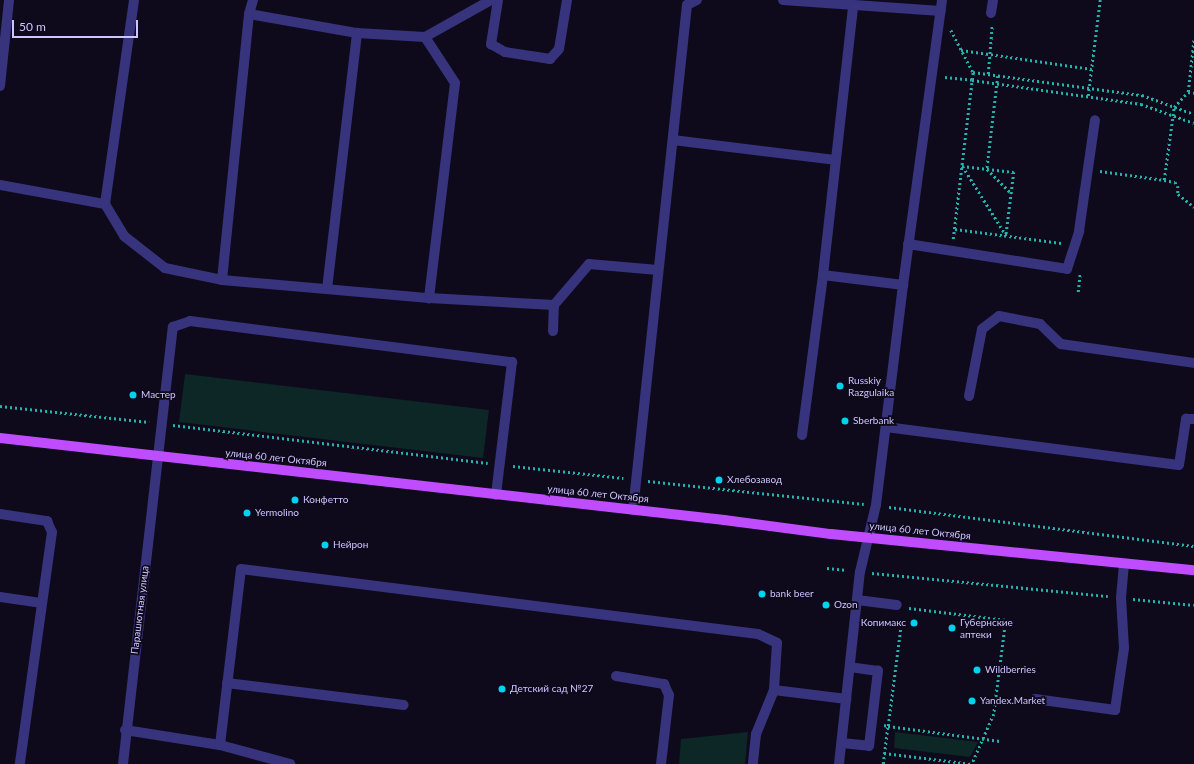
<!DOCTYPE html>
<html>
<head>
<meta charset="utf-8">
<style>
  body { margin:0 }
  #map { position:relative; width:1194px; height:764px; overflow:hidden; background:#0e0a1c; font-family:Lato,sans-serif }
  div>[style] { position:absolute }
  .green>* { inset:0; background:#0d2626 }
  .path>* { height:2.5px; margin-top:-1.25px; transform-origin:0; background:repeating-linear-gradient(90deg,#27b1ab 0 2px,transparent 0 5px) }
  .minor>* { height:10px; margin:-5px; padding:0 5px; transform-origin:5px; border-radius:5px; background:#37337d }
  .major>* { height:10px; margin:-5px; padding:0 5px; transform-origin:5px; border-radius:5px; background:#c04cff }
  .dots>* { width:11px; height:11px; translate:-50% -50%; box-sizing:border-box; border:2px solid #0e0a1c; border-radius:50% }
  span { translate:-50% -50%; white-space:nowrap; text-align:center; line-height:1.15; -webkit-text-stroke:3.5px #0e0a1c; paint-order:stroke }
  .poi-label { font-size:10px; color:#cdc5ff }
  .left { translate:0 -50%; text-align:left }
  .right { translate:-100% -50%; text-align:right }
  .street-label { font-size:10px; color:#cdc5ff }
  .scale { position:absolute; left:12px; top:20px; width:126px; height:18px; box-sizing:border-box; border:2px solid #cdc5ff; border-top:0; padding-left:5px; font-size:12px; line-height:14px; white-space:nowrap; color:#cdc5ff; -webkit-text-stroke:3px #0e0a1c; paint-order:stroke }
</style>
</head>
<body>
<div id="map">
  <div class="green">
    <i style="clip-path:polygon(185px 374px,489px 410px,483px 458px,179px 422px)"></i>
    <i style="clip-path:polygon(748px 732px,745px 764px,679px 764px,681px 739px)"></i>
    <i style="clip-path:polygon(895px 732px,978px 742px,970px 757px,894px 748px)"></i>
  </div>
  <div class="path">
    <i style="left:951px;top:30px;width:47px;rotate:62.4deg"></i>
    <i style="left:961px;top:50px;width:132px;rotate:8.3deg"></i>
    <i style="left:988px;top:74px;width:49px;rotate:-85.3deg"></i>
    <i style="left:998px;top:76px;width:94px;rotate:96.7deg"></i>
    <i style="left:987px;top:169px;width:35px;rotate:45deg"></i>
    <i style="left:945px;top:77px;width:27px;rotate:6deg"></i>
    <i style="left:972px;top:80px;width:8px;rotate:-83deg"></i>
    <i style="left:973px;top:72px;width:171px;rotate:7.8deg"></i>
    <i style="left:1142px;top:95px;width:55px;rotate:20.1deg"></i>
    <i style="left:1188px;top:92px;width:54px;rotate:-83.7deg"></i>
    <i style="left:1088px;top:96px;width:97px;rotate:-82.9deg"></i>
    <i style="left:962px;top:166px;width:52px;rotate:6.6deg"></i>
    <i style="left:1014px;top:172px;width:64px;rotate:97.1deg"></i>
    <i style="left:1006px;top:236px;width:83px;rotate:-122.2deg"></i>
    <i style="left:1100px;top:171px;width:65px;rotate:8deg"></i>
    <i style="left:1164px;top:180px;width:74px;rotate:-82.2deg"></i>
    <i style="left:1174px;top:107px;width:21px;rotate:-47deg"></i>
    <i style="left:1188px;top:92px;width:6px;rotate:9deg"></i>
    <i style="left:1164px;top:180px;width:11px;rotate:10deg"></i>
    <i style="left:1175px;top:182px;width:5px;rotate:53deg"></i>
    <i style="left:1178px;top:186px;width:8px;rotate:90deg"></i>
    <i style="left:1178px;top:194px;width:21px;rotate:39deg"></i>
    <i style="left:955px;top:229px;width:107px;rotate:7.5deg"></i>
    <i style="left:953px;top:239px;width:160px;rotate:-83.2deg"></i>
    <i style="left:972px;top:80px;width:171px;rotate:8.1deg"></i>
    <i style="left:1141px;top:104px;width:56px;rotate:19.7deg"></i>
    <i style="left:1078px;top:292px;width:18px;rotate:-84deg"></i>
    <i style="left:0;top:406px;width:150px;rotate:6.1deg"></i>
    <i style="left:173px;top:425px;width:317px;rotate:6.9deg"></i>
    <i style="left:513px;top:466px;width:111px;rotate:6.2deg"></i>
    <i style="left:648px;top:481px;width:217px;rotate:6.1deg"></i>
    <i style="left:889px;top:507px;width:307px;rotate:7.3deg"></i>
    <i style="left:827px;top:568px;width:20px;rotate:6deg"></i>
    <i style="left:872px;top:573px;width:237px;rotate:5.6deg"></i>
    <i style="left:1133px;top:599px;width:61px;rotate:5.6deg"></i>
    <i style="left:909px;top:608px;width:98px;rotate:7.1deg"></i>
    <i style="left:1006px;top:620px;width:95px;rotate:97.3deg"></i>
    <i style="left:994px;top:714px;width:55px;rotate:113.7deg"></i>
    <i style="left:884px;top:725px;width:4px;rotate:14deg"></i>
    <i style="left:888px;top:726px;width:110px;rotate:-82.7deg"></i>
    <i style="left:884px;top:753px;width:89px;rotate:7.1deg"></i>
    <i style="left:883px;top:764px;width:38px;rotate:-83deg"></i>
    <i style="left:888px;top:726px;width:113px;rotate:7.6deg"></i>
  </div>
  <div class="minor">
    <i style="left:498px;top:0;width:45px;rotate:99deg"></i>
    <i style="left:491px;top:44px;width:16px;rotate:30deg"></i>
    <i style="left:505px;top:52px;width:46px;rotate:8.8deg"></i>
    <i style="left:550px;top:59px;width:13px;rotate:-48deg"></i>
    <i style="left:559px;top:49px;width:50px;rotate:-80.7deg"></i>
    <i style="left:783px;top:0;width:158px;rotate:4deg"></i>
    <i style="left:991px;top:13px;width:13px;rotate:-81deg"></i>
    <i style="left:249px;top:14px;width:110px;rotate:10deg"></i>
    <i style="left:357px;top:33px;width:68px;rotate:3.4deg"></i>
    <i style="left:425px;top:37px;width:76px;rotate:-29.3deg"></i>
    <i style="left:425px;top:37px;width:55px;rotate:56.9deg"></i>
    <i style="left:455px;top:83px;width:217px;rotate:96.9deg"></i>
    <i style="left:0;top:86px;width:86px;rotate:-84deg"></i>
    <i style="left:673px;top:140px;width:163px;rotate:7deg"></i>
    <i style="left:0;top:185px;width:107px;rotate:10.3deg"></i>
    <i style="left:105px;top:204px;width:37px;rotate:59deg"></i>
    <i style="left:124px;top:236px;width:52px;rotate:38deg"></i>
    <i style="left:165px;top:268px;width:58px;rotate:11.9deg"></i>
    <i style="left:222px;top:280px;width:208px;rotate:5deg"></i>
    <i style="left:429px;top:298px;width:125px;rotate:3.2deg"></i>
    <i style="left:554px;top:305px;width:54px;rotate:-49.5deg"></i>
    <i style="left:589px;top:264px;width:69px;rotate:5deg"></i>
    <i style="left:105px;top:204px;width:206px;rotate:-81.9deg"></i>
    <i style="left:908px;top:244px;width:161px;rotate:8.9deg"></i>
    <i style="left:1067px;top:269px;width:40px;rotate:-72deg"></i>
    <i style="left:1079px;top:231px;width:112px;rotate:-81.8deg"></i>
    <i style="left:823px;top:275px;width:81px;rotate:7.1deg"></i>
    <i style="left:222px;top:280px;width:267px;rotate:-84.2deg"></i>
    <i style="left:249px;top:14px;width:15px;rotate:-74deg"></i>
    <i style="left:327px;top:289px;width:258px;rotate:-83.3deg"></i>
    <i style="left:553px;top:331px;width:26px;rotate:-88deg"></i>
    <i style="left:969px;top:396px;width:68px;rotate:-79deg"></i>
    <i style="left:982px;top:329px;width:21px;rotate:-37deg"></i>
    <i style="left:999px;top:316px;width:42px;rotate:11deg"></i>
    <i style="left:1040px;top:324px;width:29px;rotate:44deg"></i>
    <i style="left:1061px;top:344px;width:134px;rotate:8.1deg"></i>
    <i style="left:886px;top:427px;width:295px;rotate:7.4deg"></i>
    <i style="left:1179px;top:465px;width:47px;rotate:-81.3deg"></i>
    <i style="left:1186px;top:419px;width:8px"></i>
    <i style="left:802px;top:435px;width:161px;rotate:-82.5deg"></i>
    <i style="left:823px;top:275px;width:271px;rotate:-83.6deg"></i>
    <i style="left:633px;top:510px;width:508px;rotate:-83.9deg"></i>
    <i style="left:687px;top:5px;width:11px;rotate:-27deg"></i>
    <i style="left:0;top:514px;width:48px;rotate:8.5deg"></i>
    <i style="left:47px;top:521px;width:12px;rotate:66deg"></i>
    <i style="left:52px;top:532px;width:234px;rotate:97.9deg"></i>
    <i style="left:0;top:597px;width:41px;rotate:8.3deg"></i>
    <i style="left:857px;top:600px;width:40px;rotate:7.1deg"></i>
    <i style="left:616px;top:676px;width:49px;rotate:9.5deg"></i>
    <i style="left:664px;top:684px;width:12px;rotate:66deg"></i>
    <i style="left:669px;top:695px;width:69px;rotate:96.6deg"></i>
    <i style="left:227px;top:683px;width:178px;rotate:7.1deg"></i>
    <i style="left:774px;top:690px;width:73px;rotate:7.1deg"></i>
    <i style="left:1035px;top:699px;width:81px;rotate:7.8deg"></i>
    <i style="left:1115px;top:710px;width:63px;rotate:-81.7deg"></i>
    <i style="left:1124px;top:648px;width:50px;rotate:-93.4deg"></i>
    <i style="left:1121px;top:598px;width:34px;rotate:-85deg"></i>
    <i style="left:125px;top:730px;width:96px;rotate:9deg"></i>
    <i style="left:220px;top:745px;width:73px;rotate:15.2deg"></i>
    <i style="left:842px;top:743px;width:27px;rotate:6deg"></i>
    <i style="left:869px;top:746px;width:76px;rotate:-83.2deg"></i>
    <i style="left:878px;top:671px;width:28px;rotate:-172deg"></i>
    <i style="left:220px;top:745px;width:177px;rotate:-83.2deg"></i>
    <i style="left:241px;top:569px;width:521px;rotate:7.17deg"></i>
    <i style="left:758px;top:634px;width:21px;rotate:25deg"></i>
    <i style="left:777px;top:643px;width:47px;rotate:93.7deg"></i>
    <i style="left:774px;top:690px;width:48px;rotate:112.2deg"></i>
    <i style="left:756px;top:734px;width:30px;rotate:96deg"></i>
    <i style="left:123px;top:764px;width:440px;rotate:-83.5deg"></i>
    <i style="left:173px;top:327px;width:18px;rotate:-19deg"></i>
    <i style="left:190px;top:321px;width:325px;rotate:7.3deg"></i>
    <i style="left:512px;top:362px;width:134px;rotate:96.9deg"></i>
    <i style="left:839px;top:764px;width:193px;rotate:-83.8deg"></i>
    <i style="left:860px;top:572px;width:69px;rotate:-76.6deg"></i>
    <i style="left:876px;top:505px;width:222px;rotate:-83deg"></i>
    <i style="left:903px;top:285px;width:288px;rotate:-82.2deg"></i>
  </div>
  <div class="major">
    <i style="left:0;top:438px;width:729px;rotate:6.46deg"></i>
    <i style="left:724px;top:520px;width:108px;rotate:7.5deg"></i>
    <i style="left:831px;top:534px;width:365px;rotate:5.7deg"></i>
  </div>
  <div class="dots">
    <i style="left:840px;top:386px;background:#00d3f0"></i>
    <i style="left:133px;top:395px;background:#00d3f0"></i>
    <i style="left:845px;top:421px;background:#00d3f0"></i>
    <i style="left:719px;top:480px;background:#00d3f0"></i>
    <i style="left:295px;top:500px;background:#00d3f0"></i>
    <i style="left:247px;top:513px;background:#00d3f0"></i>
    <i style="left:325px;top:545px;background:#00d3f0"></i>
    <i style="left:762px;top:594px;background:#00d3f0"></i>
    <i style="left:826px;top:605px;background:#00d3f0"></i>
    <i style="left:914px;top:623px;background:#00d3f0"></i>
    <i style="left:952px;top:628px;background:#00d3f0"></i>
    <i style="left:977px;top:670px;background:#00d3f0"></i>
    <i style="left:502px;top:689px;background:#00d3f0"></i>
    <i style="left:972px;top:701px;background:#00d3f0"></i>
  </div>
  <div class="poi-label">
    <span class="left" style="left:848px;top:386px">Russkiy<br>Razgulaika</span>
    <span class="left" style="left:141px;top:395px">Мастер</span>
    <span class="left" style="left:853px;top:421px">Sberbank</span>
    <span class="left" style="left:727px;top:480px">Хлебозавод</span>
    <span class="left" style="left:303px;top:500px">Конфетто</span>
    <span class="left" style="left:255px;top:513px">Yermolino</span>
    <span class="left" style="left:333px;top:545px">Нейрон</span>
    <span class="left" style="left:770px;top:594px">bank beer</span>
    <span class="left" style="left:834px;top:605px">Ozon</span>
    <span class="left" style="left:960px;top:628px">Губернские<br>аптеки</span>
    <span class="right" style="left:906px;top:623px">Копимакс</span>
    <span class="left" style="left:985px;top:670px">Wildberries</span>
    <span class="left" style="left:510px;top:689px">Детский сад №27</span>
    <span class="left" style="left:980px;top:701px">Yandex.Market</span>
  </div>
  <div class="street-label">
    <span style="left:276px;top:458px;rotate:6deg">улица 60 лет Октября</span>
    <span style="left:598px;top:494px;rotate:6deg">улица 60 лет Октября</span>
    <span style="left:920px;top:531px;rotate:6deg">улица 60 лет Октября</span>
    <span style="left:140px;top:610px;rotate:-83deg">Парашютная улица</span>
  </div>
  <div class="scale">50 m</div>
</div>
</body>
</html>
